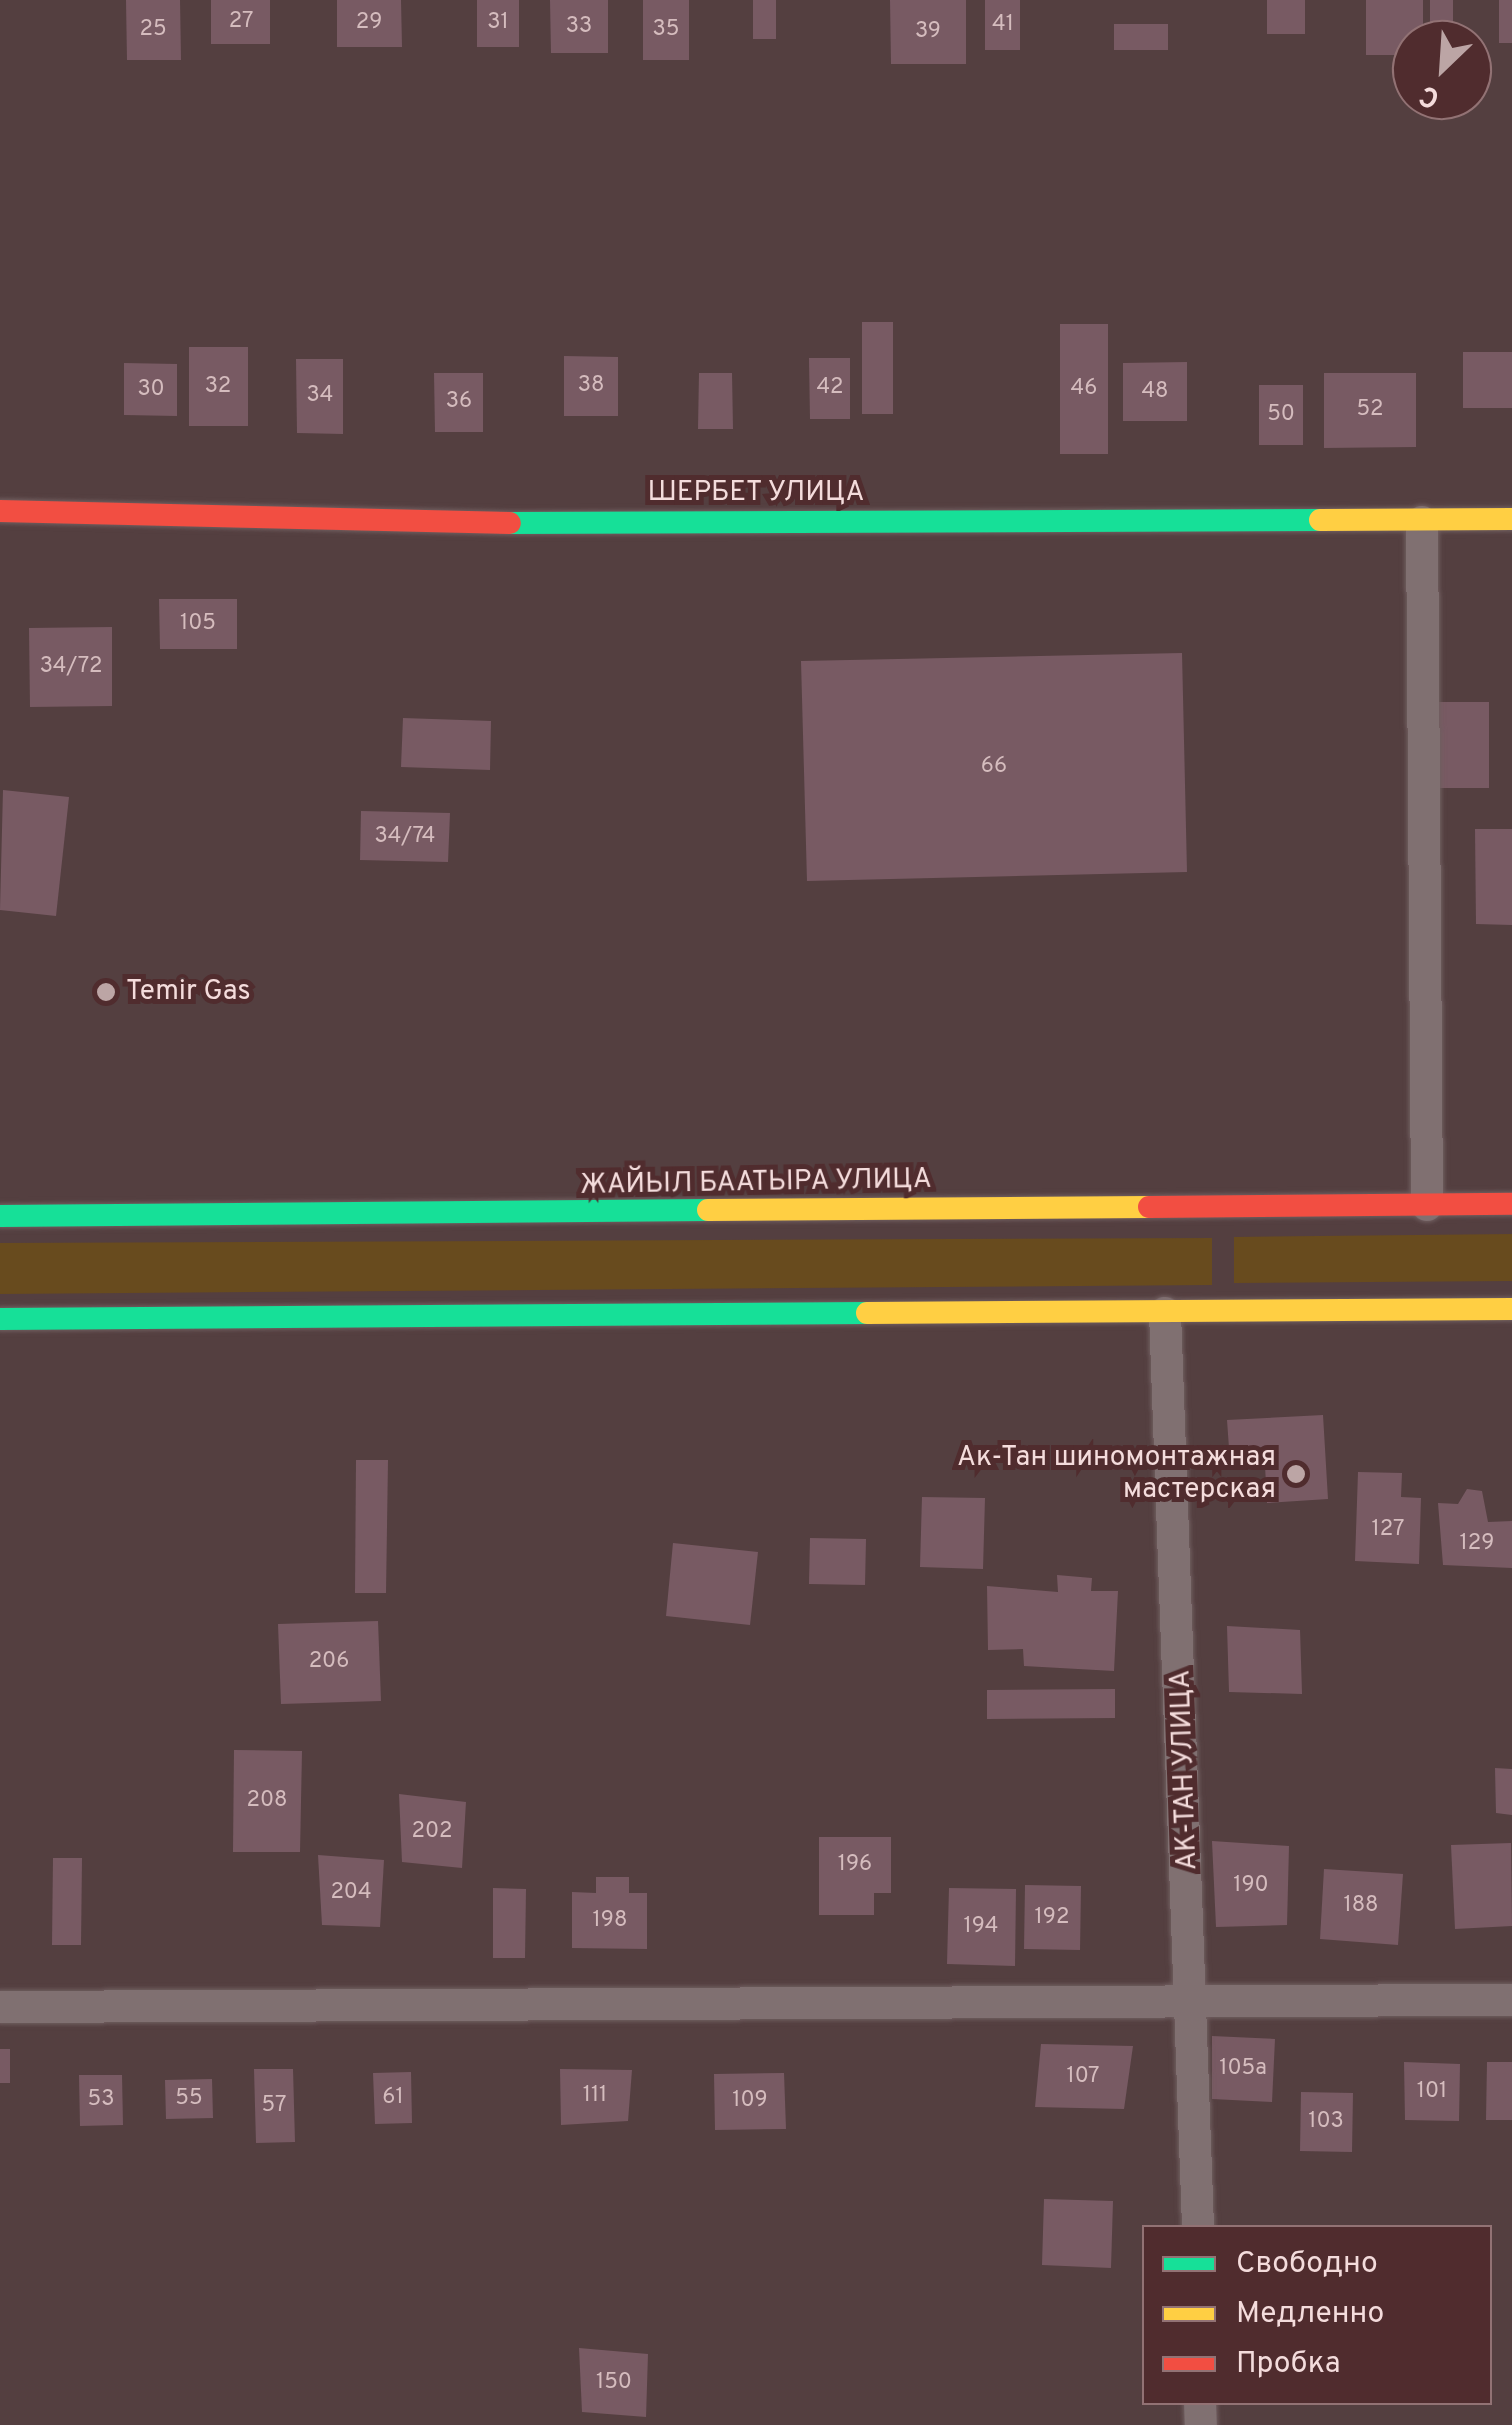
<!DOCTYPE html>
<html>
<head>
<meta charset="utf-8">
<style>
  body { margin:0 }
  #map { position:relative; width:1512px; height:2425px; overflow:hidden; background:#543f40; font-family:Overpass,sans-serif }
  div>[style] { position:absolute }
  .green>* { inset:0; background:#684b1e }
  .building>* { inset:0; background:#785a63 }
  .roads { filter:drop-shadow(0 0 2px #705e5f) drop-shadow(0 0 2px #705e5f) }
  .street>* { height:32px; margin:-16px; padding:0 16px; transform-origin:16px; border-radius:16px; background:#807071 }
  .fast>* { height:22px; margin:-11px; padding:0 11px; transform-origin:11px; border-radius:11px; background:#16e098 }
  .slow>* { height:22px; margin:-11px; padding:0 11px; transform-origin:11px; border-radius:11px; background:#ffcf43 }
  .jam>* { height:22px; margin:-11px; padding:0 11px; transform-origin:11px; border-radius:11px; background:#f24e42 }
  .dots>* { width:28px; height:28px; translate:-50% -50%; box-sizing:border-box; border:5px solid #502c2e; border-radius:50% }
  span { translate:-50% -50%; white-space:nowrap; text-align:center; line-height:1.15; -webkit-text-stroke:10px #502c2e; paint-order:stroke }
  .number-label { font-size:22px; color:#d5bcbe }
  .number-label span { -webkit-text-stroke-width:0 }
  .street-label { font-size:28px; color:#f4dcdc }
  .poi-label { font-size:28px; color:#f4dcdc }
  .left { translate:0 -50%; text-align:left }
  .right { translate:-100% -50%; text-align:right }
  .legend { position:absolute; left:1142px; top:2225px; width:350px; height:180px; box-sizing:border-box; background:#502c2e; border:2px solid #927274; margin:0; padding:12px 18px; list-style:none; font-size:30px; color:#f4dcdc }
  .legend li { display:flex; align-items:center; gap:20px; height:50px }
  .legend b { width:50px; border:2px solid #927274 }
  .north { position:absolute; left:1392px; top:20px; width:100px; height:100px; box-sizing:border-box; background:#502c2e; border:2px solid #927274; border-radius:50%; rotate:205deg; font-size:28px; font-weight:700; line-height:40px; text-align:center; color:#f4dcdc }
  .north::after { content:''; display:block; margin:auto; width:35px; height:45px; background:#bca5a5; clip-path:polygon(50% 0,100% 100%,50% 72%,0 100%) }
</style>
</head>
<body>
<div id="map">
  <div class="green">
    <i style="clip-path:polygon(1512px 1234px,1512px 1281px,1234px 1283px,1234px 1237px)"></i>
    <i style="clip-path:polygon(1212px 1238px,1212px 1285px,0 1294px,0 1243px)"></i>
  </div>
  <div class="building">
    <i style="clip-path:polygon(126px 0,180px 0,181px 60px,127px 60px)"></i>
    <i style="clip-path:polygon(211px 0,270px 0,270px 44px,211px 44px)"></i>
    <i style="clip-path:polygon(337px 0,401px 0,402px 47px,337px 47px)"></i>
    <i style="clip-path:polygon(477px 0,519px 0,519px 47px,477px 47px)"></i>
    <i style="clip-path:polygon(550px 0,608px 0,608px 53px,551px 53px)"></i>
    <i style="clip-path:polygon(643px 0,689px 0,689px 60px,643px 60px)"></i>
    <i style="clip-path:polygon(753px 0,776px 0,776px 39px,753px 39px)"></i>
    <i style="clip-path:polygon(890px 0,966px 0,966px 64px,891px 64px)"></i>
    <i style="clip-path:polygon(985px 0,1020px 0,1020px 50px,985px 50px)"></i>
    <i style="clip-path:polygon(1267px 0,1305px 0,1305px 34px,1267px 34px)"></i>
    <i style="clip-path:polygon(1366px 0,1423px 0,1423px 40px,1412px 40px,1412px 55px,1366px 55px)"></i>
    <i style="clip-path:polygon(1430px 0,1453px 0,1453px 33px,1430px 33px)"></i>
    <i style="clip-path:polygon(1499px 0,1512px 0,1512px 43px,1499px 43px)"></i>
    <i style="clip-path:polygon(1114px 24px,1168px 24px,1168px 50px,1114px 50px)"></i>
    <i style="clip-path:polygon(862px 322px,893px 322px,893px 414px,862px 414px)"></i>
    <i style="clip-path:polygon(1060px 324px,1108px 324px,1108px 454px,1060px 454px)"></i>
    <i style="clip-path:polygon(189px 347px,248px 347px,248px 426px,189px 426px)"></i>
    <i style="clip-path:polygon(1463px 352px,1512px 352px,1512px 408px,1463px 408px)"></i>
    <i style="clip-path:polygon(564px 356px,618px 357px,618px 416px,564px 416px)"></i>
    <i style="clip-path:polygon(809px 358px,850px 358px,850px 419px,810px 419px)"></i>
    <i style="clip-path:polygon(296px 359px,343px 359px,343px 434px,297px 433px)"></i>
    <i style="clip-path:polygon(1187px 362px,1187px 421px,1123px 421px,1123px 363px)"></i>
    <i style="clip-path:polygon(124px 363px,177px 364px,177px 416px,124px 415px)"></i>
    <i style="clip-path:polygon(434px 373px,483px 373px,483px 432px,435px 432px)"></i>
    <i style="clip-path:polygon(699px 373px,732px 373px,733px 429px,698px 429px)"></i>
    <i style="clip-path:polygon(1324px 373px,1416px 373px,1416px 447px,1324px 448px)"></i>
    <i style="clip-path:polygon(1259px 385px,1303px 385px,1303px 445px,1259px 445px)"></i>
    <i style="clip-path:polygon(159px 599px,237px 599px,237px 649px,160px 649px)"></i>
    <i style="clip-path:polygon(112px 627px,112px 706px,30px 707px,29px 628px)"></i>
    <i style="clip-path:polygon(1182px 653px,1187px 872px,807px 881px,801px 661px)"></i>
    <i style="clip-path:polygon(1433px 702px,1489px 702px,1489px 788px,1433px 788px)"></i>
    <i style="clip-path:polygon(403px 718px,491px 721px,490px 770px,401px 767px)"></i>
    <i style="clip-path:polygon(3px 790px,69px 797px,56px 916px,0 910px)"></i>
    <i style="clip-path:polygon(361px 811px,450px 813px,448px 862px,360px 860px)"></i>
    <i style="clip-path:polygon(1475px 829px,1512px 829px,1512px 925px,1476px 924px)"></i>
    <i style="clip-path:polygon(1323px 1415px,1328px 1499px,1267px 1503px,1264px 1447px,1229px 1448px,1227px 1420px)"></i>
    <i style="clip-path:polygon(356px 1460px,388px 1460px,386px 1593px,355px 1593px)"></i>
    <i style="clip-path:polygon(1358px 1472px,1402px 1473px,1401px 1497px,1421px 1498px,1419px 1564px,1355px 1561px)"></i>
    <i style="clip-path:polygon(1467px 1489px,1482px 1491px,1488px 1522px,1512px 1521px,1512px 1568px,1443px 1565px,1438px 1503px,1458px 1504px)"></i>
    <i style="clip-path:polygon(922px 1497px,985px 1498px,983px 1569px,920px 1567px)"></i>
    <i style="clip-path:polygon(810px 1538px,866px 1539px,865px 1585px,809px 1584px)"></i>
    <i style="clip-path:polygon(673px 1543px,758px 1552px,750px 1625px,666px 1616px)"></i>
    <i style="clip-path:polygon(1057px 1575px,1092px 1578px,1091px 1591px,1118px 1591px,1114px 1671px,1024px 1666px,1023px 1649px,988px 1650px,987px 1586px,1058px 1592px)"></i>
    <i style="clip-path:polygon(378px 1621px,381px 1701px,281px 1704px,278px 1624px)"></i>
    <i style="clip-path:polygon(1227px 1626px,1300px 1630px,1302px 1694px,1229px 1692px)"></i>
    <i style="clip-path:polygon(1115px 1689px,1115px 1718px,987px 1719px,987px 1690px)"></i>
    <i style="clip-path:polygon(234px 1750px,302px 1751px,300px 1852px,233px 1852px)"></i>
    <i style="clip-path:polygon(1495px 1768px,1512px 1769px,1512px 1815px,1496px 1813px)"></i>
    <i style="clip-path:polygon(399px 1794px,466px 1802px,462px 1868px,402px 1862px)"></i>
    <i style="clip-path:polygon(819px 1837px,891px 1837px,891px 1893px,874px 1893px,874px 1915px,819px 1915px)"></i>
    <i style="clip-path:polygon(1212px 1841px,1289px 1846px,1287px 1925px,1216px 1927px)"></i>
    <i style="clip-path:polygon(1511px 1843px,1512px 1926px,1455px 1929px,1451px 1845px)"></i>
    <i style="clip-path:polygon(318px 1855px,384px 1860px,380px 1927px,322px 1925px)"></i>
    <i style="clip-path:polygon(53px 1858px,82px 1858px,81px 1945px,52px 1945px)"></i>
    <i style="clip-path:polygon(1324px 1869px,1403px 1874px,1398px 1945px,1320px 1939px)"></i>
    <i style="clip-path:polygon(596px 1877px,629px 1877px,629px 1893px,647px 1893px,647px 1949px,572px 1948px,572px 1892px,596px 1893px)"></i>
    <i style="clip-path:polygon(1025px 1885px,1081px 1886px,1080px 1950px,1024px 1949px)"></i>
    <i style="clip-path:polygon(493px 1888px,526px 1889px,525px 1958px,493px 1958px)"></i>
    <i style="clip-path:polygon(949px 1888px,1016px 1889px,1015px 1966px,947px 1964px)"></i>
    <i style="clip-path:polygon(1212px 2036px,1275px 2039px,1272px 2102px,1212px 2099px)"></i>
    <i style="clip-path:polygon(1041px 2044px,1133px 2046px,1124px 2109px,1035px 2107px)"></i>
    <i style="clip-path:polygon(0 2049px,10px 2049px,10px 2083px,0 2083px)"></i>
    <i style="clip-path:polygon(1404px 2062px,1460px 2064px,1459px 2121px,1405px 2120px)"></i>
    <i style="clip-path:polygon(1487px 2062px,1512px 2062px,1512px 2120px,1486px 2120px)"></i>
    <i style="clip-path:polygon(254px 2069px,293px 2069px,295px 2142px,256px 2143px)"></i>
    <i style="clip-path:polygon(560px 2069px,632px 2070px,628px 2121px,561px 2125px)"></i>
    <i style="clip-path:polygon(411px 2072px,412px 2123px,375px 2124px,373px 2073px)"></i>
    <i style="clip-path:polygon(784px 2073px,786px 2129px,715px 2130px,714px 2074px)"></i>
    <i style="clip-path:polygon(79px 2075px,122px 2075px,123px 2125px,80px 2126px)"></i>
    <i style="clip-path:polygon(212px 2079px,213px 2118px,166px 2119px,165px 2080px)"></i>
    <i style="clip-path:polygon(1301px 2092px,1353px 2093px,1352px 2152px,1300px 2151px)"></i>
    <i style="clip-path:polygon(1044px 2199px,1113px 2201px,1111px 2268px,1042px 2265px)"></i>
    <i style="clip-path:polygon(579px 2348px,648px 2354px,646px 2417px,582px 2412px)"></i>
  </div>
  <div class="roads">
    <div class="street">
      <i style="left:1422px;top:522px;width:683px;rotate:89.58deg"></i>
      <i style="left:1165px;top:1313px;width:916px;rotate:87.93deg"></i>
      <i style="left:0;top:2007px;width:1512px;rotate:-0.27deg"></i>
      <i style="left:1200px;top:2402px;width:23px;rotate:88deg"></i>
    </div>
    <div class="fast">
      <i style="left:510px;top:523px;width:810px;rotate:-0.21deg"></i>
      <i style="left:0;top:1216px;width:708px;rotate:-0.49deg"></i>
      <i style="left:0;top:1319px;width:867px;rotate:-0.4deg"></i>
    </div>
    <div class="slow">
      <i style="left:1320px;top:520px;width:192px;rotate:-0.3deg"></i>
      <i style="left:708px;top:1210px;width:441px;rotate:-0.4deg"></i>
      <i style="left:867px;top:1313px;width:645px;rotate:-0.36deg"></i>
    </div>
    <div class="jam">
      <i style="left:0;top:511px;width:510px;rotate:1.35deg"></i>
      <i style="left:1149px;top:1207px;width:363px;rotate:-0.5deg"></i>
    </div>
  </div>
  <div class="dots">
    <i style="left:106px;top:992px;background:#bca5a5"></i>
    <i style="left:1296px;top:1474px;background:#bca5a5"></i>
  </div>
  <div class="number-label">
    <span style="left:241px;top:22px">27</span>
    <span style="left:369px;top:23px">29</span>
    <span style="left:498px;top:23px">31</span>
    <span style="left:1003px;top:25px">41</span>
    <span style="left:579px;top:27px">33</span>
    <span style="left:153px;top:30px">25</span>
    <span style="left:666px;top:30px">35</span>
    <span style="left:928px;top:32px">39</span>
    <span style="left:591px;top:386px">38</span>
    <span style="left:218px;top:387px">32</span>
    <span style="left:830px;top:388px">42</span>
    <span style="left:1084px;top:389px">46</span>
    <span style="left:151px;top:390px">30</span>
    <span style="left:1155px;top:392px">48</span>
    <span style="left:320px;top:396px">34</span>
    <span style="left:459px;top:402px">36</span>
    <span style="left:1370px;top:410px">52</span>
    <span style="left:1281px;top:415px">50</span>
    <span style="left:198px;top:624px">105</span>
    <span style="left:71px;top:667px">34/72</span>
    <span style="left:994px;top:767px">66</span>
    <span style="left:405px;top:837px">34/74</span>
    <span style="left:1388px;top:1530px">127</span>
    <span style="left:1477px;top:1544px">129</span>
    <span style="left:329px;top:1662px">206</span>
    <span style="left:267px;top:1801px">208</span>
    <span style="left:432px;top:1832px">202</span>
    <span style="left:855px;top:1865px">196</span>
    <span style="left:1251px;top:1886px">190</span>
    <span style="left:351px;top:1893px">204</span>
    <span style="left:1361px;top:1906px">188</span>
    <span style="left:1052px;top:1918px">192</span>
    <span style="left:610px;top:1921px">198</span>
    <span style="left:981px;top:1927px">194</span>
    <span style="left:1243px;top:2069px">105а</span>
    <span style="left:1083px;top:2077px">107</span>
    <span style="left:1432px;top:2092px">101</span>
    <span style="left:595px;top:2096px">111</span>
    <span style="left:393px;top:2098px">61</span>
    <span style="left:189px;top:2099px">55</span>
    <span style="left:101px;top:2100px">53</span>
    <span style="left:750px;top:2101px">109</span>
    <span style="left:274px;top:2106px">57</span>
    <span style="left:1326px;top:2122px">103</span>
    <span style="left:614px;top:2383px">150</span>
  </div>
  <div class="street-label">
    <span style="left:756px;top:493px">ШЕРБЕТ УЛИЦА</span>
    <span style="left:756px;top:1183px;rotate:-1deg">ЖАЙЫЛ БААТЫРА УЛИЦА</span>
    <span style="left:1185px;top:1770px;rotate:-92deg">АК-ТАН УЛИЦА</span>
  </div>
  <div class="poi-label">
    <span class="left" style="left:126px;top:992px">Temir Gas</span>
    <span class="right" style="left:1276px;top:1474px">Ак-Тан шиномонтажная<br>мастерская</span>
  </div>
  <ul class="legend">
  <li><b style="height:12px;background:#16e098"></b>Свободно</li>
  <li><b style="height:12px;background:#ffcf43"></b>Медленно</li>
  <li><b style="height:12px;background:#f24e42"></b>Пробка</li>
  </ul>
  <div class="north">С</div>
</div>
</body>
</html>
